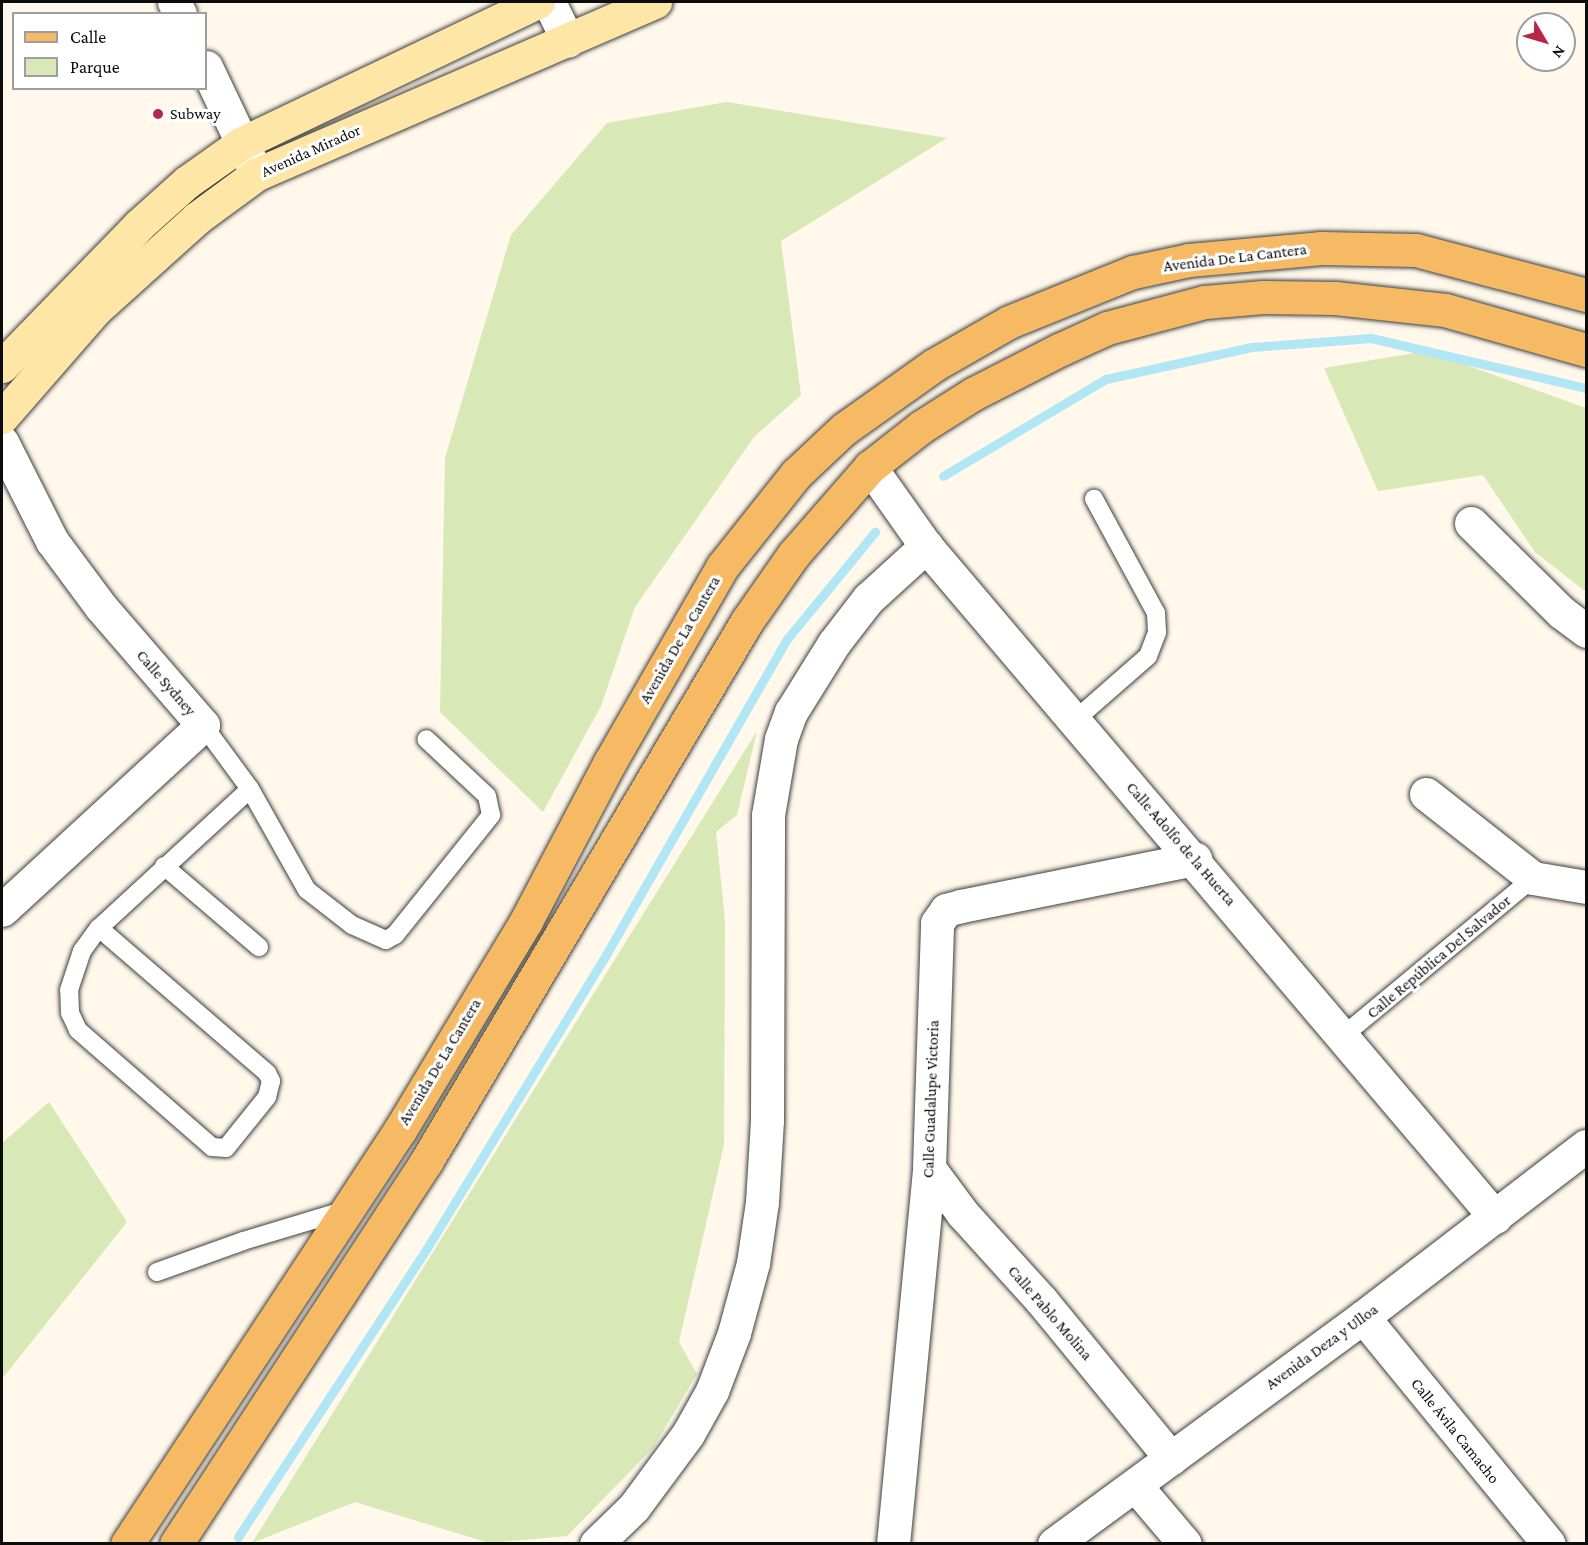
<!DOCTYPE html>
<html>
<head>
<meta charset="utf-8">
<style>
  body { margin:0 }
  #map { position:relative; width:1588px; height:1545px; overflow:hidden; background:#fff8eb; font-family:"Crimson Pro",serif }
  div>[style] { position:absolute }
  .green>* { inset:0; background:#d8e8b6 }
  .stream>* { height:9px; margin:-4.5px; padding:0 4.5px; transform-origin:4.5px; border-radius:4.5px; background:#b1e7f5 }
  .roads { filter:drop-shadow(0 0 2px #3f3f3f) drop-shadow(0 0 2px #3f3f3f) }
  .service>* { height:18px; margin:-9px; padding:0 9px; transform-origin:9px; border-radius:9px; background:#fff }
  .minor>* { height:33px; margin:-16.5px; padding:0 16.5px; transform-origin:16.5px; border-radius:16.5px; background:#fff }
  .tertiary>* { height:33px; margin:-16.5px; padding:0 16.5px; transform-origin:16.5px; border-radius:16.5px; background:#fff }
  .secondary>* { height:33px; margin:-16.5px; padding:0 16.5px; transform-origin:16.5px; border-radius:16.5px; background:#fee6a7 }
  .primary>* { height:33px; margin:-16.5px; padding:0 16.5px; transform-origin:16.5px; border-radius:16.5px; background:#f6ba64 }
  .dots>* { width:16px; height:16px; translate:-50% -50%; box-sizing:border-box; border:3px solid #fff; border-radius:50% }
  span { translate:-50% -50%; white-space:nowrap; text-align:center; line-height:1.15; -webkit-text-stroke:6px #fff; paint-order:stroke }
  .poi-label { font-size:16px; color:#0c0c0c }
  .left { translate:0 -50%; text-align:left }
  .street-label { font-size:16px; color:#0c0c0c }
  .frame { position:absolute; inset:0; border:3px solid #0c0c0c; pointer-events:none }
  .legend { position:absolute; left:12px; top:12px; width:195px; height:78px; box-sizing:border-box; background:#fff; border:2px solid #9e9e9e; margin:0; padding:8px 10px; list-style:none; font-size:18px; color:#0c0c0c }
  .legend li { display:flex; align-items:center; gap:12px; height:30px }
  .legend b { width:30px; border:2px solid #9e9e9e }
  .north { position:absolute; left:1516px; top:12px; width:60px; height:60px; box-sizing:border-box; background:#fff; border:2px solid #9e9e9e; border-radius:50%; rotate:128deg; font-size:16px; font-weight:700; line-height:24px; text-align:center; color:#0c0c0c }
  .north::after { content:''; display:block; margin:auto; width:21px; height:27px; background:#b92746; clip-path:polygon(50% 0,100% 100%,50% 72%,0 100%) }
</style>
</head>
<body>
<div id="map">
  <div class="green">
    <i style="clip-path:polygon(727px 102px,947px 138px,781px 241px,801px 395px,754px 437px,635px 607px,601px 706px,543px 812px,440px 712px,445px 458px,511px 235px,607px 123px)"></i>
    <i style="clip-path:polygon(1427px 351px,1586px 408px,1586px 592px,1535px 552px,1483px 475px,1378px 491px,1324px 368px)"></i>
    <i style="clip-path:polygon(757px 731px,737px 815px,716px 832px,725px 921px,724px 1145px,679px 1342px,697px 1374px,653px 1448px,567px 1536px,489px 1543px,355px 1502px,252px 1543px)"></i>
    <i style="clip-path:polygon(49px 1102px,127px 1222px,2px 1379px,2px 1143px)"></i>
  </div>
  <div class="stream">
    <i style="left:943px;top:476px;width:190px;rotate:-30.8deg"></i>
    <i style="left:1106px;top:379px;width:149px;rotate:-12.4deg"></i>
    <i style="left:1252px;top:347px;width:119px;rotate:-4.3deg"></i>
    <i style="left:1371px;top:338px;width:221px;rotate:13.1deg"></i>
    <i style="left:238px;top:1537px;width:345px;rotate:-56.8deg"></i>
    <i style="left:427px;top:1248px;width:338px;rotate:-58.6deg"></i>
    <i style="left:603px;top:960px;width:370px;rotate:-60.2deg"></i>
    <i style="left:787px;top:639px;width:139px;rotate:-50.6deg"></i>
  </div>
  <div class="roads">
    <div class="service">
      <i style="left:1075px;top:720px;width:97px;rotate:-41.2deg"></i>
      <i style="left:1148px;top:656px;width:26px;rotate:-69deg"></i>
      <i style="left:1157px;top:632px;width:19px;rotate:-93deg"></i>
      <i style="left:1156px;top:613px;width:130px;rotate:-118.5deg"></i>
      <i style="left:203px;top:725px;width:79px;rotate:53.7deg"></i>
      <i style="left:250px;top:789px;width:116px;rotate:60.6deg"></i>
      <i style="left:307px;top:890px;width:57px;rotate:37.9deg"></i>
      <i style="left:352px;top:925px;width:37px;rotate:24deg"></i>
      <i style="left:386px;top:940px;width:10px;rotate:-29deg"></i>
      <i style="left:395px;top:935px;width:154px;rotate:-51.3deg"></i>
      <i style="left:491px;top:815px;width:19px;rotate:-102deg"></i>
      <i style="left:487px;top:796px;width:83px;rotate:-136.9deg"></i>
      <i style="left:164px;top:866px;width:125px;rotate:40.5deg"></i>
      <i style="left:99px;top:928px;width:222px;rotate:40.8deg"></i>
      <i style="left:267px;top:1073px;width:9px;rotate:63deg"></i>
      <i style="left:271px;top:1081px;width:16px;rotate:104deg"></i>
      <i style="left:267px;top:1097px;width:65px;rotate:128.8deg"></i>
      <i style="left:226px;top:1148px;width:14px;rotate:-176deg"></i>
      <i style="left:212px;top:1147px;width:178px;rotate:-138.9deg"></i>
      <i style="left:78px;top:1030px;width:19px;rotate:-115deg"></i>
      <i style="left:70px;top:1013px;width:23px;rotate:-92deg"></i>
      <i style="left:69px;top:990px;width:41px;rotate:-71.6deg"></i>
      <i style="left:82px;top:951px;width:29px;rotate:-54deg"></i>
      <i style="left:99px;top:928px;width:205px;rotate:-42.6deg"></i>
      <i style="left:1344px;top:1035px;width:246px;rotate:-39.7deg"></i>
      <i style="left:157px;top:1272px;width:91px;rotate:-19.8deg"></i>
      <i style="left:243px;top:1241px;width:108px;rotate:-16.8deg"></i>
    </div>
    <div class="minor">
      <i style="left:174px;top:2px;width:13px;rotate:63deg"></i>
      <i style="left:549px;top:2px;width:43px;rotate:64deg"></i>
      <i style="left:206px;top:67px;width:114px;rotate:64.6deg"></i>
      <i style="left:2px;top:442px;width:111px;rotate:63.2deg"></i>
      <i style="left:52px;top:541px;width:82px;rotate:53.4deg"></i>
      <i style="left:101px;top:607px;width:156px;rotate:49.2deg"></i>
      <i style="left:203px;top:725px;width:273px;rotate:137.4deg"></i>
      <i style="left:870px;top:467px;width:97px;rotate:54.7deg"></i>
      <i style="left:926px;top:546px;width:880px;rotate:49.7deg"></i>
      <i style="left:1471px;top:523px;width:127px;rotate:44.7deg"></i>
      <i style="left:1561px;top:612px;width:31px;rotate:37deg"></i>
      <i style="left:1426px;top:794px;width:136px;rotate:38.1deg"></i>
      <i style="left:1533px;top:878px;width:54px;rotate:9.6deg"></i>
      <i style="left:929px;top:1168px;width:57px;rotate:53.5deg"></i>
      <i style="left:963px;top:1214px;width:116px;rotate:47.8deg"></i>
      <i style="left:1041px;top:1300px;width:205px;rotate:50.6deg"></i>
      <i style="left:1363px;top:1317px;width:293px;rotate:50.7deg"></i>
      <i style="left:1135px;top:1485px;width:77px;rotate:49.7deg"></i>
      <i style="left:596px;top:1544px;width:53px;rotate:-44.2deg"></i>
      <i style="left:634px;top:1507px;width:91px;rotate:-53.5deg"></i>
      <i style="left:688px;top:1434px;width:49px;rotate:-60.8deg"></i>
      <i style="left:712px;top:1391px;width:62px;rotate:-69.2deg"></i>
      <i style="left:734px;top:1333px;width:73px;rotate:-74.8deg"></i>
      <i style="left:753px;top:1263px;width:62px;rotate:-81.6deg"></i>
      <i style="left:762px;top:1202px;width:81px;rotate:-86.5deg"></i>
      <i style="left:767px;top:1121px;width:306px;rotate:-89.8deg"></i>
      <i style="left:768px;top:815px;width:77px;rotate:-80.3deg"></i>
      <i style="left:781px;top:739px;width:29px;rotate:-70deg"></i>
      <i style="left:791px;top:712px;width:81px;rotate:-58.1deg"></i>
      <i style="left:834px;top:643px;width:56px;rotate:-52.3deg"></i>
      <i style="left:868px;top:599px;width:79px;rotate:-42.4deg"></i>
      <i style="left:893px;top:1544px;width:378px;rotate:-84.5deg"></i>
      <i style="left:929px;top:1168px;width:245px;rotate:-88.1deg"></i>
      <i style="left:937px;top:923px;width:16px;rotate:-55deg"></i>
      <i style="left:946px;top:910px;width:16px;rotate:-15deg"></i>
      <i style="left:961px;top:906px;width:239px;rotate:-11.4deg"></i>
    </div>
    <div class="tertiary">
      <i style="left:1054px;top:1544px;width:383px;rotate:-36.3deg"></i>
      <i style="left:1363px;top:1317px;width:281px;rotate:-37.5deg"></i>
    </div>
    <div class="secondary">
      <i style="left:2px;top:366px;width:197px;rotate:-45.8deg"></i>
      <i style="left:139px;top:225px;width:64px;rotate:-41.9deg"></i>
      <i style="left:187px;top:182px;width:67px;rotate:-35.3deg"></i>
      <i style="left:242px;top:143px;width:328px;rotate:-25.5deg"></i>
      <i style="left:2px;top:417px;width:142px;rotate:-49deg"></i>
      <i style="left:95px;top:310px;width:137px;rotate:-42deg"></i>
      <i style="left:197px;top:218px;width:74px;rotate:-36.3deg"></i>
      <i style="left:257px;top:174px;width:434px;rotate:-23.4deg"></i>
    </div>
    <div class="primary">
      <i style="left:127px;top:1544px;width:496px;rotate:-56.6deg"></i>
      <i style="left:400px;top:1130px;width:244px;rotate:-58.9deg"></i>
      <i style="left:526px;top:921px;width:180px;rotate:-62.2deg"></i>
      <i style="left:610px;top:762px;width:225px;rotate:-60.1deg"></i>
      <i style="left:722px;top:567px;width:119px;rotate:-51.5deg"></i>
      <i style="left:796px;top:474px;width:66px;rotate:-43.2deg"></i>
      <i style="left:844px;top:429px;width:110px;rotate:-35.4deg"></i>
      <i style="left:934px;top:365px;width:86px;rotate:-29.8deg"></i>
      <i style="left:1009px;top:322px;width:134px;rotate:-22deg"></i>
      <i style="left:1133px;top:272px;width:57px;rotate:-12.1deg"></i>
      <i style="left:1189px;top:260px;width:133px;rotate:-5.2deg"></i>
      <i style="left:1321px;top:248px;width:95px;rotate:1.2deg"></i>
      <i style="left:1416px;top:250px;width:176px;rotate:14.8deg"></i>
      <i style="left:176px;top:1544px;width:457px;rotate:-56.8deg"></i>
      <i style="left:426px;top:1162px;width:629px;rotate:-59.32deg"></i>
      <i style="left:747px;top:621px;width:82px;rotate:-55deg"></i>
      <i style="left:794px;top:554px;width:116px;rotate:-48.9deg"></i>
      <i style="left:870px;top:467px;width:65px;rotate:-38.1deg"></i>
      <i style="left:921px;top:427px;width:62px;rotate:-32.4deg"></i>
      <i style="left:973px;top:394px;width:97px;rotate:-27.1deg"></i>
      <i style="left:1059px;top:350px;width:53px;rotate:-24.6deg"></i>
      <i style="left:1107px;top:328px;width:101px;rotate:-14.9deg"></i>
      <i style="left:1205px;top:302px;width:58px;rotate:-4.9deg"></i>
      <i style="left:1263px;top:297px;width:72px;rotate:0.8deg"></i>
      <i style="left:1335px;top:298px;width:111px;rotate:6.2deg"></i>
      <i style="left:1445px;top:310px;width:147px;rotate:15.8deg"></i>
    </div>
  </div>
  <div class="dots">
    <i style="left:158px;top:114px;background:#b92746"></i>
  </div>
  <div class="poi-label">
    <span class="left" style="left:170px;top:114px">Subway</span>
  </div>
  <div class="street-label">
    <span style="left:311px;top:151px;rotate:-24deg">Avenida Mirador</span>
    <span style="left:1235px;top:258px;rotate:-7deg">Avenida De La Cantera</span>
    <span style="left:680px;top:640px;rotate:-60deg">Avenida De La Cantera</span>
    <span style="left:166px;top:683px;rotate:49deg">Calle Sydney</span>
    <span style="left:1181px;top:844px;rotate:49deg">Calle Adolfo de la Huerta</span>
    <span style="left:1439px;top:957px;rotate:-40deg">Calle República Del Salvador</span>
    <span style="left:440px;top:1062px;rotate:-59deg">Avenida De La Cantera</span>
    <span style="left:931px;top:1099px;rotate:-88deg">Calle Guadalupe Victoria</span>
    <span style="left:1050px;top:1313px;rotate:49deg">Calle Pablo Molina</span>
    <span style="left:1322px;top:1347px;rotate:-36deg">Avenida Deza y Ulloa</span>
    <span style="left:1455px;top:1431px;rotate:51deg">Calle Ávila Camacho</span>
  </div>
  <div class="frame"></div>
  <ul class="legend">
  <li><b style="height:8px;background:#f6ba64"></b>Calle</li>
  <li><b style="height:16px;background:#d8e8b6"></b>Parque</li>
  </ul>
  <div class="north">N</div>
</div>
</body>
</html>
